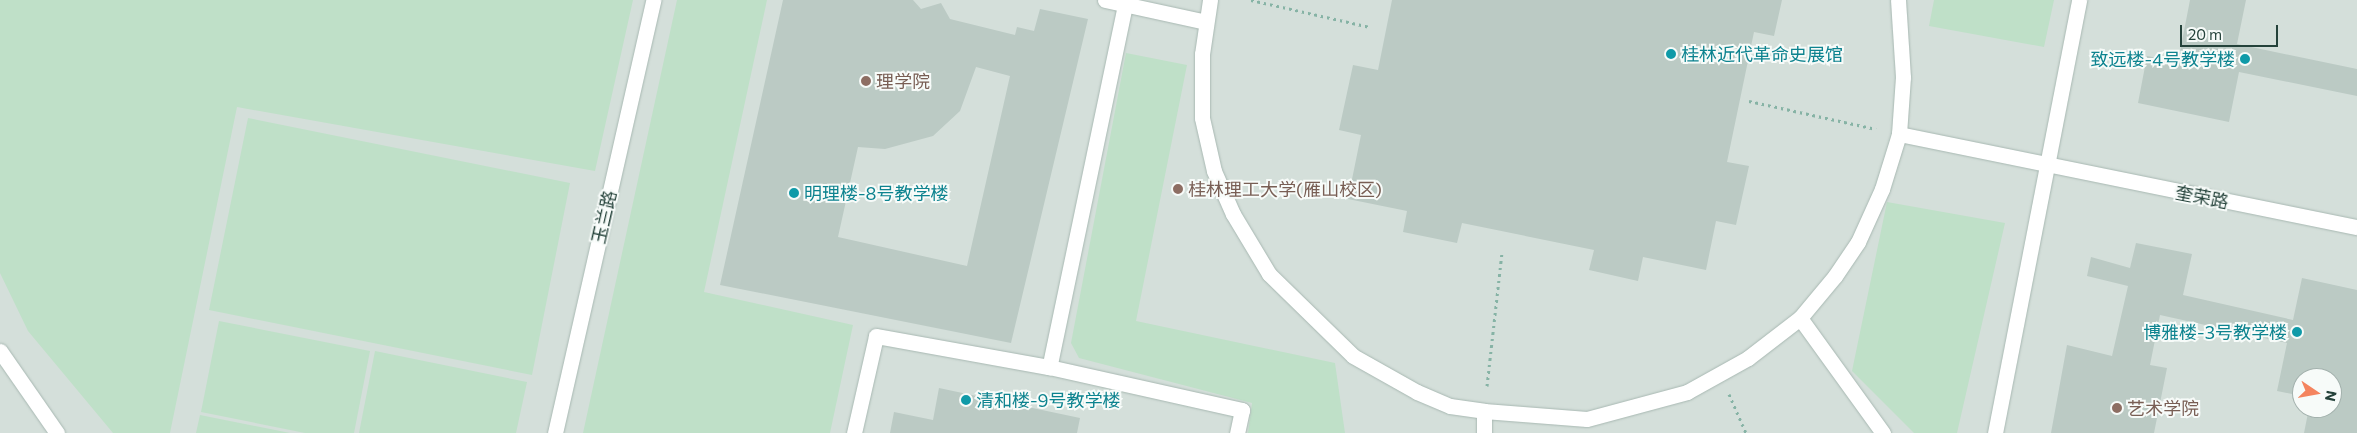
<!DOCTYPE html>
<html>
<head>
<meta charset="utf-8">
<style>
  body { margin:0 }
  #map { position:relative; width:2357px; height:433px; overflow:hidden; background:#e6efeb; font-family:Commissioner,"Noto Sans SC",sans-serif }
  div>[style] { position:absolute }
  .built>* { inset:0; background:#d4dfda }
  .green>* { inset:0; background:#bfe0c8 }
  .building>* { inset:0; background:#bbcac4 }
  .path>* { height:3px; margin-top:-1.5px; transform-origin:0; background:repeating-linear-gradient(90deg,#86b3a5 0 2.5px,transparent 0 6.5px) }
  .roads { filter:drop-shadow(0 0 1px #a8b8b2) drop-shadow(0 0 1px #a8b8b2) }
  .lane>* { height:15px; margin:-7.5px; padding:0 7.5px; transform-origin:7.5px; border-radius:7.5px; background:#fff }
  .street>* { height:15px; margin:-7.5px; padding:0 7.5px; transform-origin:7.5px; border-radius:7.5px; background:#fff }
  .dots>* { width:14px; height:14px; translate:-50% -50%; box-sizing:border-box; border:2px solid #f7fbf9; border-radius:50% }
  span { translate:-50% -50%; white-space:nowrap; text-align:center; line-height:1.15; -webkit-text-stroke:4px #f7fbf9; paint-order:stroke }
  .culture-label { font-size:18px; color:#0d838f }
  .left { translate:0 -50%; text-align:left }
  .right { translate:-100% -50%; text-align:right }
  .education-label { font-size:18px; color:#785e54 }
  .street-label { font-size:18px; color:#24423a }
  .north { position:absolute; left:2292px; top:368px; width:50px; height:50px; box-sizing:border-box; background:#f7fbf9; border:1px solid #a3b1ad; border-radius:50%; rotate:102deg; font-size:14px; font-weight:700; line-height:20px; text-align:center; color:#24423a }
  .north::after { content:''; display:block; margin:auto; width:18px; height:22px; background:#f4845f; clip-path:polygon(50% 0,100% 100%,50% 72%,0 100%) }
  .scale { position:absolute; left:2180px; top:25px; width:98px; height:22px; box-sizing:border-box; border:2px solid #24423a; border-top:0; padding-left:6px; font-size:15px; line-height:18px; white-space:nowrap; color:#24423a; -webkit-text-stroke:4px #f7fbf9; paint-order:stroke }
</style>
</head>
<body>
<div id="map">
  <div class="built">
    <i style="clip-path:polygon(evenodd,0 0,2357px 0,2357px 433px,0 433px,0 0,2302px 378px,2332px 378px,2332px 408px,2302px 408px,2302px 378px)"></i>
  </div>
  <div class="green">
    <i style="clip-path:polygon(0 0,633px 0,595px 171px,237px 107px,170px 433px,113px 433px,28px 331px,0 273px)"></i>
    <i style="clip-path:polygon(677px 0,767px 0,704px 292px,853px 325px,830px 433px,583px 433px)"></i>
    <i style="clip-path:polygon(1934px 0,2054px 0,2044px 47px,1929px 26px)"></i>
    <i style="clip-path:polygon(1126px 53px,1187px 65px,1136px 321px,1335px 363px,1345px 433px,1248px 433px,1252px 403px,1079px 358px,1071px 343px)"></i>
    <i style="clip-path:polygon(248px 118px,570px 183px,532px 375px,209px 310px)"></i>
    <i style="clip-path:polygon(1887px 202px,2005px 223px,1957px 433px,1914px 433px,1852px 371px)"></i>
    <i style="clip-path:polygon(219px 321px,370px 351px,354px 433px,305px 433px,201px 412px)"></i>
    <i style="clip-path:polygon(375px 351px,527px 382px,516px 433px,359px 433px)"></i>
    <i style="clip-path:polygon(200px 415px,290px 433px,196px 433px)"></i>
  </div>
  <div class="building">
    <i style="clip-path:polygon(evenodd,783px 0,913px 0,921px 9px,941px 3px,950px 19px,1015px 35px,1017px 27px,1034px 31px,1040px 9px,1088px 19px,1011px 343px,720px 285px,783px 0,976px 67px,1010px 76px,967px 266px,838px 237px,858px 147px,885px 149px,933px 136px,960px 111px,976px 67px)"></i>
    <i style="clip-path:polygon(1392px 0,1782px 0,1774px 36px,1754px 32px,1727px 162px,1749px 166px,1736px 225px,1716px 221px,1706px 270px,1643px 257px,1638px 281px,1589px 270px,1594px 250px,1462px 223px,1457px 243px,1403px 232px,1407px 211px,1348px 199px,1361px 135px,1339px 130px,1353px 65px,1378px 70px)"></i>
    <i style="clip-path:polygon(2190px 0,2246px 0,2237px 44px,2357px 69px,2357px 96px,2239px 72px,2229px 122px,2138px 103px,2147px 56px,2178px 62px)"></i>
    <i style="clip-path:polygon(2136px 243px,2192px 254px,2183px 295px,2293px 320px,2302px 278px,2357px 290px,2357px 433px,2304px 433px,2309px 408px,2332px 408px,2332px 378px,2302px 378px,2302px 396px,2277px 391px,2287px 343px,2160px 315px,2150px 365px,2167px 368px,2154px 433px,2051px 433px,2067px 345px,2112px 356px,2128px 286px,2087px 276px,2091px 257px,2130px 268px)"></i>
    <i style="clip-path:polygon(939px 388px,1080px 418px,1077px 433px,890px 433px,894px 412px,933px 420px)"></i>
  </div>
  <div class="path">
    <i style="left:1251px;top:0;width:122px;rotate:12.8deg"></i>
    <i style="left:1749px;top:101px;width:130px;rotate:12.4deg"></i>
    <i style="left:1487px;top:386px;width:134px;rotate:-83.6deg"></i>
    <i style="left:1729px;top:394px;width:43px;rotate:66.4deg"></i>
  </div>
  <div class="roads">
    <div class="lane">
      <i style="left:854px;top:433px;width:99px;rotate:-77.2deg"></i>
      <i style="left:876px;top:336px;width:176px;rotate:10.2deg"></i>
    </div>
    <div class="street">
      <i style="left:1105px;top:0;width:103px;rotate:12.3deg"></i>
      <i style="left:1126px;top:0;width:375px;rotate:101.8deg"></i>
      <i style="left:1049px;top:367px;width:198px;rotate:12.6deg"></i>
      <i style="left:1242px;top:410px;width:24px;rotate:102deg"></i>
      <i style="left:1210px;top:0;width:55px;rotate:98.4deg"></i>
      <i style="left:1202px;top:54px;width:64px;rotate:90deg"></i>
      <i style="left:1202px;top:118px;width:54px;rotate:77.2deg"></i>
      <i style="left:1214px;top:171px;width:47px;rotate:66.2deg"></i>
      <i style="left:1233px;top:214px;width:70px;rotate:59deg"></i>
      <i style="left:1269px;top:274px;width:117px;rotate:44.3deg"></i>
      <i style="left:1353px;top:356px;width:73px;rotate:29.4deg"></i>
      <i style="left:1417px;top:392px;width:36px;rotate:23deg"></i>
      <i style="left:1450px;top:406px;width:34px;rotate:8deg"></i>
      <i style="left:1484px;top:411px;width:103px;rotate:4.4deg"></i>
      <i style="left:1587px;top:419px;width:104px;rotate:-15.1deg"></i>
      <i style="left:1687px;top:392px;width:70px;rotate:-29.1deg"></i>
      <i style="left:1748px;top:358px;width:66px;rotate:-37.6deg"></i>
      <i style="left:1800px;top:318px;width:55px;rotate:-50.2deg"></i>
      <i style="left:1835px;top:276px;width:41px;rotate:-55.9deg"></i>
      <i style="left:1858px;top:242px;width:58px;rotate:-65.6deg"></i>
      <i style="left:1882px;top:189px;width:58px;rotate:-72.8deg"></i>
      <i style="left:1899px;top:134px;width:57px;rotate:-86deg"></i>
      <i style="left:1903px;top:77px;width:77px;rotate:-93.7deg"></i>
      <i style="left:1899px;top:134px;width:467px;rotate:11.5deg"></i>
      <i style="left:1800px;top:318px;width:142px;rotate:54.2deg"></i>
      <i style="left:0;top:351px;width:100px;rotate:55.2deg"></i>
      <i style="left:1484px;top:411px;width:22px;rotate:90deg"></i>
      <i style="left:555px;top:433px;width:444px;rotate:-77.2deg"></i>
      <i style="left:1995px;top:433px;width:441px;rotate:-79deg"></i>
    </div>
  </div>
  <div class="dots">
    <i style="left:1671px;top:54px;background:#0f9aa8"></i>
    <i style="left:2245px;top:59px;background:#0f9aa8"></i>
    <i style="left:866px;top:81px;background:#8d6e63"></i>
    <i style="left:1178px;top:189px;background:#8d6e63"></i>
    <i style="left:794px;top:193px;background:#0f9aa8"></i>
    <i style="left:2297px;top:332px;background:#0f9aa8"></i>
    <i style="left:966px;top:400px;background:#0f9aa8"></i>
    <i style="left:2117px;top:408px;background:#8d6e63"></i>
  </div>
  <div class="culture-label">
    <span class="left" style="left:1681px;top:54px">桂林近代革命史展馆</span>
    <span class="right" style="left:2235px;top:59px">致远楼-4号教学楼</span>
    <span class="left" style="left:804px;top:193px">明理楼-8号教学楼</span>
    <span class="right" style="left:2287px;top:332px">博雅楼-3号教学楼</span>
    <span class="left" style="left:976px;top:400px">清和楼-9号教学楼</span>
  </div>
  <div class="education-label">
    <span class="left" style="left:876px;top:81px">理学院</span>
    <span class="left" style="left:1188px;top:189px">桂林理工大学(雁山校区)</span>
    <span class="left" style="left:2127px;top:408px">艺术学院</span>
  </div>
  <div class="street-label">
    <span style="left:2202px;top:197px;rotate:11deg">奎荣路</span>
    <span style="left:604px;top:217px;rotate:-77deg">玉兰路</span>
  </div>
  <div class="north">N</div>
  <div class="scale">20 m</div>
</div>
</body>
</html>
